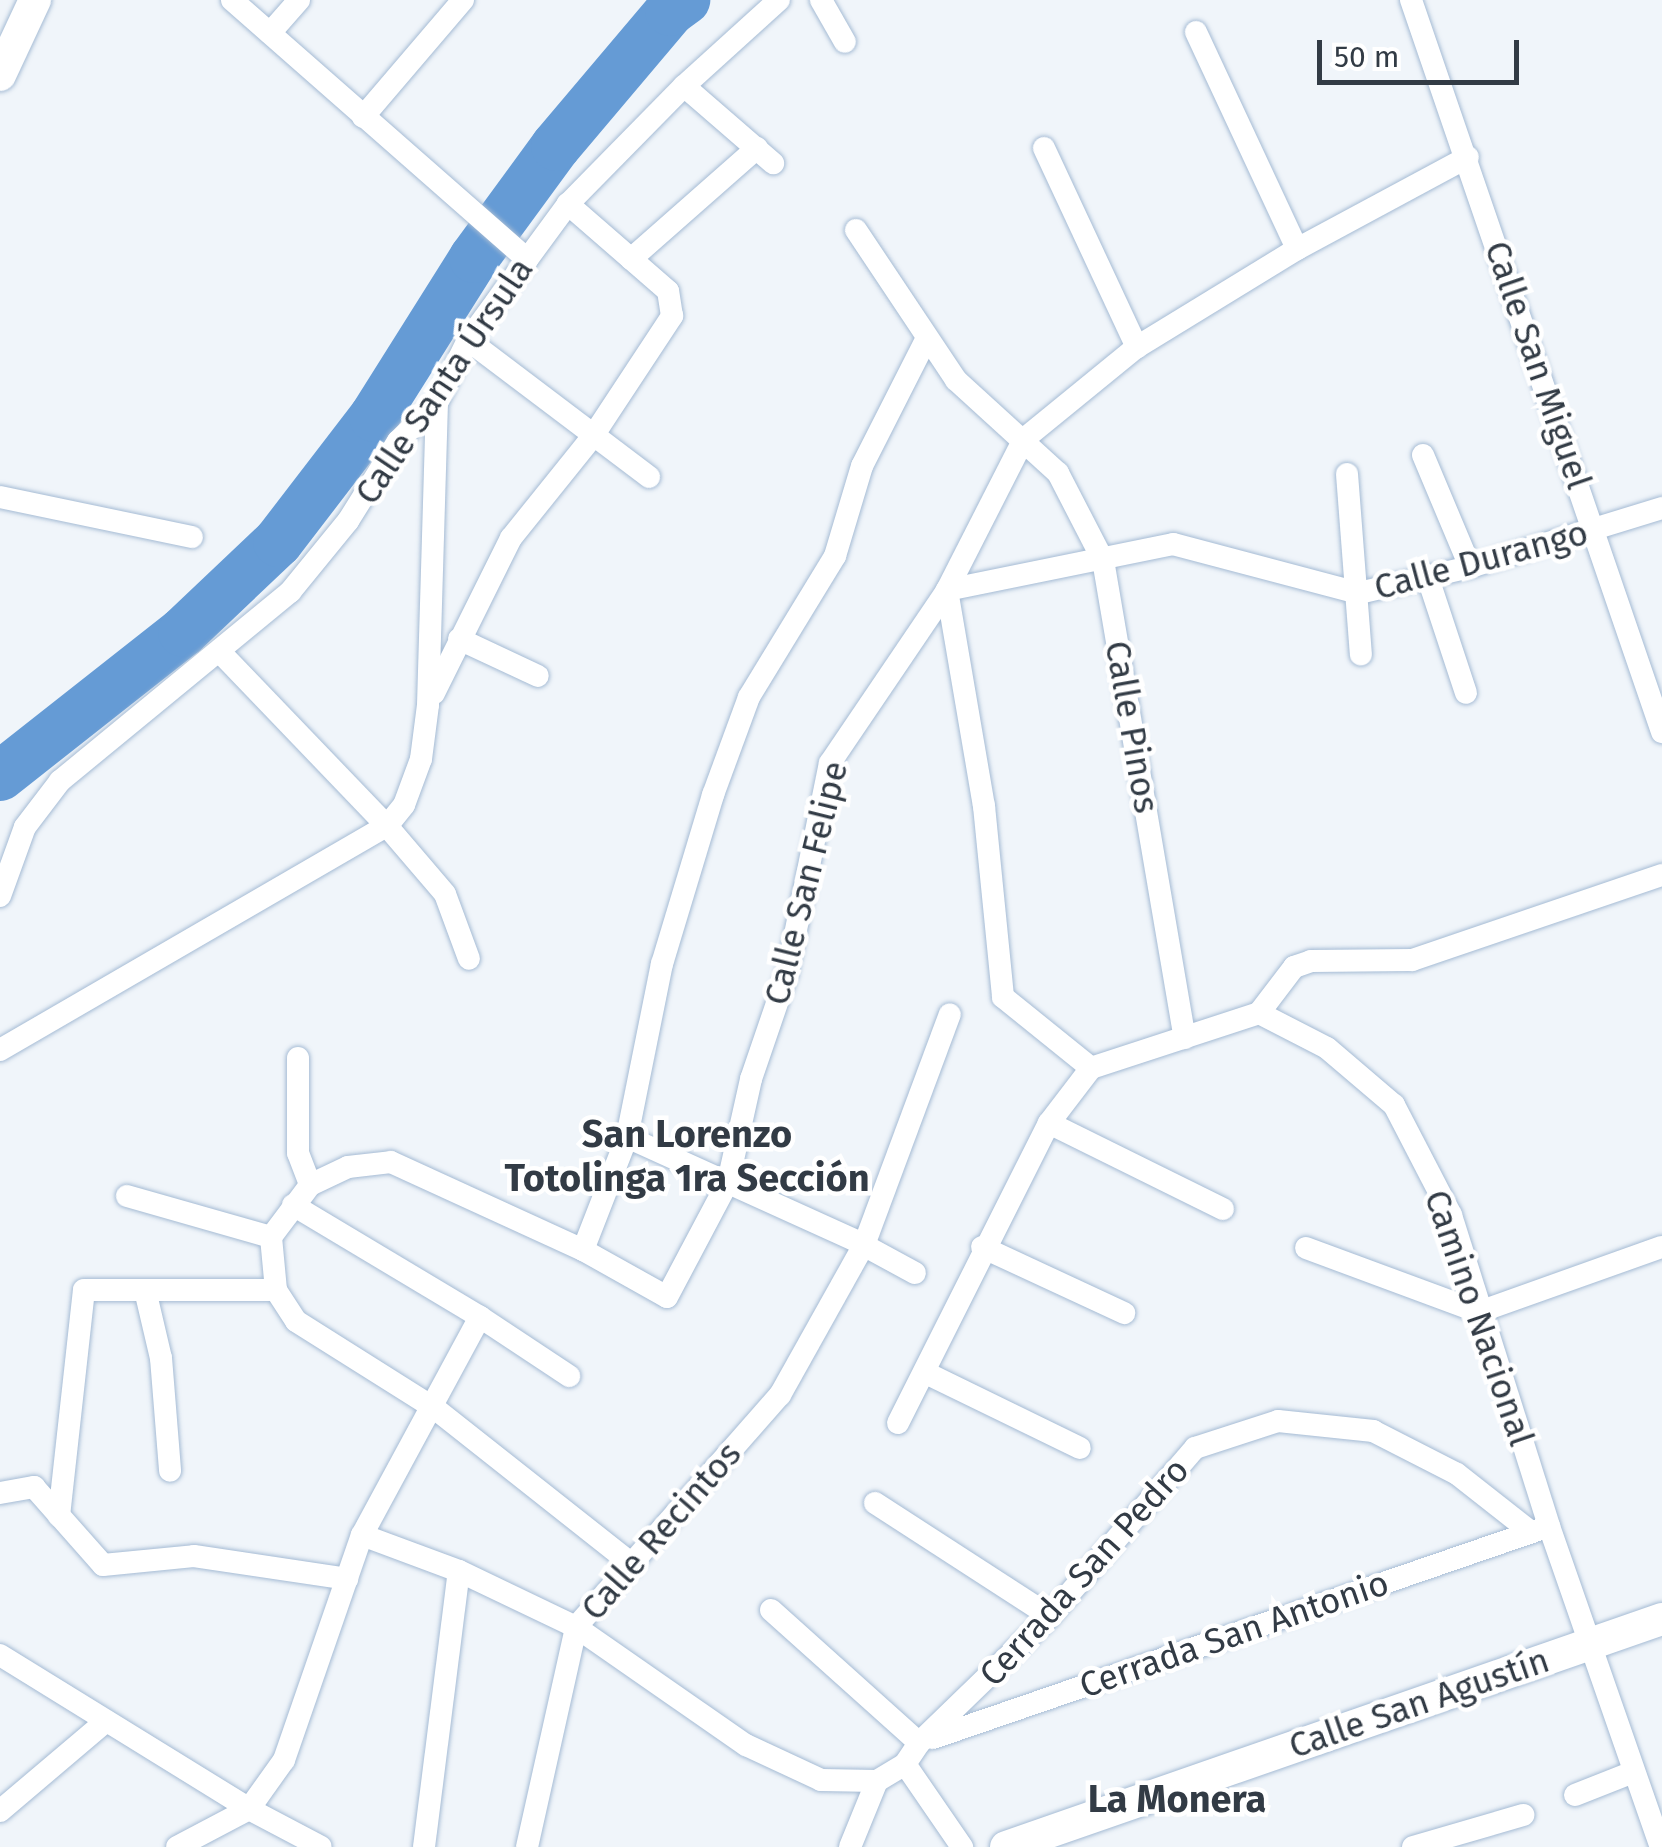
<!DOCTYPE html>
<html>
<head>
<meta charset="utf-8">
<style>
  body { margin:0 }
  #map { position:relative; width:1662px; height:1847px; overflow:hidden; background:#f0f5fa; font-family:"Fira Sans",sans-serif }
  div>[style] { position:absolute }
  .river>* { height:50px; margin:-25px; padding:0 25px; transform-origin:25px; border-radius:25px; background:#659bd5 }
  .roads { filter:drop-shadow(0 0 2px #a5bbd4) drop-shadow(0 0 2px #a5bbd4) }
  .street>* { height:22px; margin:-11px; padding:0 11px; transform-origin:11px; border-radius:11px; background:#fff }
  .secondary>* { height:32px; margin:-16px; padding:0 16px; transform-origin:16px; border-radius:16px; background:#fff }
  span { translate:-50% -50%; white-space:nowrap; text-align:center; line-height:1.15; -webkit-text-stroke:9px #fff; paint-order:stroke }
  .street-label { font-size:35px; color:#323b45 }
  .neighbourhood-label { font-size:38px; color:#323b45; font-weight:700 }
  .scale { position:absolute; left:1317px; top:40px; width:202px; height:45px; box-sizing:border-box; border:5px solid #323b45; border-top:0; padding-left:12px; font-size:30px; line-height:35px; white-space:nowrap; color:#323b45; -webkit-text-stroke:8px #fff; paint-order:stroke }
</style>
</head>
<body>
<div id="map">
  <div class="river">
    <i style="left:0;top:776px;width:233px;rotate:-38.2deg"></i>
    <i style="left:183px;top:632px;width:131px;rotate:-43.5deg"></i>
    <i style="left:278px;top:542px;width:158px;rotate:-52.5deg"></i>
    <i style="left:374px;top:417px;width:188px;rotate:-57.8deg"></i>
    <i style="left:474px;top:258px;width:139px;rotate:-53.8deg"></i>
    <i style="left:556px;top:146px;width:177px;rotate:-49.8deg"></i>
    <i style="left:670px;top:11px;width:19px;rotate:-36deg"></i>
  </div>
  <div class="roads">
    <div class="street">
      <i style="left:232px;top:0;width:393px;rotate:41.3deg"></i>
      <i style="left:821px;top:0;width:48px;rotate:60.3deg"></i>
      <i style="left:1411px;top:0;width:774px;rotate:71.07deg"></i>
      <i style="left:1196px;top:32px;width:239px;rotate:65deg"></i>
      <i style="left:270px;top:33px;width:44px;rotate:-48.7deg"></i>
      <i style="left:684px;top:86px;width:118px;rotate:40.9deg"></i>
      <i style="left:363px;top:117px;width:154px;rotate:-49.5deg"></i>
      <i style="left:1044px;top:148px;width:220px;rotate:65deg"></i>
      <i style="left:856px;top:230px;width:180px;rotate:56.3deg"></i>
      <i style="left:956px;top:380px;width:138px;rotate:42.4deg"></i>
      <i style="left:1058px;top:473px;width:98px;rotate:62.7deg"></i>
      <i style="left:1103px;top:560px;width:485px;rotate:80.3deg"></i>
      <i style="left:631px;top:259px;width:168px;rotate:-41.4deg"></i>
      <i style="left:468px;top:340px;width:227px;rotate:37.1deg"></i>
      <i style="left:1423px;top:455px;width:121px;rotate:67.2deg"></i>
      <i style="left:1347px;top:474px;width:181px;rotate:85.6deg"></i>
      <i style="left:0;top:497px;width:196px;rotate:11.8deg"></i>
      <i style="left:1427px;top:575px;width:124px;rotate:71.7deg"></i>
      <i style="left:947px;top:590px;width:231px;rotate:-11.5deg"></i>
      <i style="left:1173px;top:544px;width:192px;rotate:14.8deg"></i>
      <i style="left:1359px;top:593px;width:114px;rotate:-13.2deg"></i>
      <i style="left:1470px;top:567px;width:201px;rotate:-17.1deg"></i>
      <i style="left:947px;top:590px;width:219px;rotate:80.3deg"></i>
      <i style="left:984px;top:806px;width:192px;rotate:84.3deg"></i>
      <i style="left:1003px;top:997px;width:113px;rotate:38.9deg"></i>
      <i style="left:459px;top:639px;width:87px;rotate:25.1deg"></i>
      <i style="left:221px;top:653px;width:240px;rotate:46.2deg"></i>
      <i style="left:387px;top:826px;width:89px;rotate:49.5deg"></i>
      <i style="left:445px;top:894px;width:69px;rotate:69.7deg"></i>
      <i style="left:434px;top:693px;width:173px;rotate:-63.6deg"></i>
      <i style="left:511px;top:538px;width:131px;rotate:-51.2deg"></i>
      <i style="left:593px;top:436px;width:144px;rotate:-56.6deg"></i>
      <i style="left:672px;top:316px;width:25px;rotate:-99deg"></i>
      <i style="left:668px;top:291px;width:133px;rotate:-139deg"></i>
      <i style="left:0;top:896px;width:73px;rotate:-70.1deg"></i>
      <i style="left:25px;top:827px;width:58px;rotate:-52.7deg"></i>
      <i style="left:60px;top:781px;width:298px;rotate:-39.4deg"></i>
      <i style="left:290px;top:592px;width:92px;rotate:-50.8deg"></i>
      <i style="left:348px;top:521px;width:94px;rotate:-58deg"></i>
      <i style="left:398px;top:441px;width:54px;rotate:-44.3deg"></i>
      <i style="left:437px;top:403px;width:70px;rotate:-63.8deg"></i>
      <i style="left:468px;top:340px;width:169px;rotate:-53.7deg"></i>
      <i style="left:568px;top:204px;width:165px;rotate:-45.5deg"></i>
      <i style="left:684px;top:86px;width:128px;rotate:-42.2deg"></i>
      <i style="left:1259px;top:1013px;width:58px;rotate:-52.7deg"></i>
      <i style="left:1294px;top:967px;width:18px;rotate:-19deg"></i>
      <i style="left:1311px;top:961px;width:101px;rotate:-0.6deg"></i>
      <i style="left:1412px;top:960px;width:264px;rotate:-18.8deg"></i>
      <i style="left:0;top:1050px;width:447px;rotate:-30.1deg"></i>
      <i style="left:387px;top:826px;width:27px;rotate:-51deg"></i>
      <i style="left:404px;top:805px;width:49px;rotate:-69.7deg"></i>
      <i style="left:421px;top:759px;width:54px;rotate:-82.6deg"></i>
      <i style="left:428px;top:705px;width:302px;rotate:-88.3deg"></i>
      <i style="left:298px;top:1058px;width:95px;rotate:90deg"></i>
      <i style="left:298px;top:1153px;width:34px;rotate:69deg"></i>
      <i style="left:1049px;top:1123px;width:194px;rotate:26.3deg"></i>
      <i style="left:627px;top:1137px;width:252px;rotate:24.4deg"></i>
      <i style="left:856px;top:1241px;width:67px;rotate:28.5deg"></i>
      <i style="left:127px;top:1196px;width:150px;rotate:15.9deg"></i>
      <i style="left:293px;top:1205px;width:218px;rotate:30.9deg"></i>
      <i style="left:480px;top:1317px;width:107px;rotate:33.5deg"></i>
      <i style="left:982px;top:1247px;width:157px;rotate:24.9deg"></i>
      <i style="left:1306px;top:1248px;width:184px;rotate:20.3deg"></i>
      <i style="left:1479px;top:1312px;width:194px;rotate:-19.6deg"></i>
      <i style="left:583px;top:1250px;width:121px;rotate:-68.7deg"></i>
      <i style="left:627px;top:1137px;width:177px;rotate:-78.6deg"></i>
      <i style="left:662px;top:964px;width:177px;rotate:-73.2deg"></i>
      <i style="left:713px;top:795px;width:104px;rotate:-69.8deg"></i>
      <i style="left:749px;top:697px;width:165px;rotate:-58.6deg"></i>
      <i style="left:835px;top:556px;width:94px;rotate:-73.3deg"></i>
      <i style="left:862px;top:466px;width:141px;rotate:-63.1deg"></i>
      <i style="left:145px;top:1290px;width:70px;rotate:76.8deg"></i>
      <i style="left:161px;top:1358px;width:113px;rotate:85.4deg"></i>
      <i style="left:926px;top:1373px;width:171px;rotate:26deg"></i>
      <i style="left:898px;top:1423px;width:336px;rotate:-63.3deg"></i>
      <i style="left:1049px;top:1123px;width:69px;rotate:-52.6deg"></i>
      <i style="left:1091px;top:1068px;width:177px;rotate:-18.1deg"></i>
      <i style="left:1259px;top:1013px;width:76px;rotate:27.2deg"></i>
      <i style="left:1327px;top:1048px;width:88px;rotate:40.4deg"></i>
      <i style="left:1394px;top:1105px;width:124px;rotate:62.6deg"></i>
      <i style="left:1451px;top:1215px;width:326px;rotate:72.5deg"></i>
      <i style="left:1549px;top:1526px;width:340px;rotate:70.8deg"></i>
      <i style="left:0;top:1493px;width:35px;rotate:-10deg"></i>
      <i style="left:34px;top:1487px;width:104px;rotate:48.5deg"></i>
      <i style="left:103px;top:1565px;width:91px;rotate:-5.6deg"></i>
      <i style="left:194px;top:1556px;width:155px;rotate:8.5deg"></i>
      <i style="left:875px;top:1503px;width:208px;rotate:32.9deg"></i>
      <i style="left:59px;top:1516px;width:227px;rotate:-83.7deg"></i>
      <i style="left:84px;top:1290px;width:192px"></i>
      <i style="left:362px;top:1535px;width:103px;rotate:20.4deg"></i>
      <i style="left:459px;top:1571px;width:130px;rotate:25.6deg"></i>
      <i style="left:576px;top:1627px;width:207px;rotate:34.8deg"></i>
      <i style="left:746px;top:1745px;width:83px;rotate:25deg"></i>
      <i style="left:821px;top:1780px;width:56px;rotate:1deg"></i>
      <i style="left:877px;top:1781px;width:33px;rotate:-31deg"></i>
      <i style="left:905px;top:1764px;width:25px;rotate:-56deg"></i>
      <i style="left:919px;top:1743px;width:182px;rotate:-44.1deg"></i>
      <i style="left:1050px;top:1616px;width:222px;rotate:-49.2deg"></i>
      <i style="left:1195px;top:1448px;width:87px;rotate:-18deg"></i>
      <i style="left:1278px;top:1421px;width:96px;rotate:6deg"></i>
      <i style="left:1373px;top:1431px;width:94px;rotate:27.1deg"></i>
      <i style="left:1457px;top:1474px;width:94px;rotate:38.1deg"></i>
      <i style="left:633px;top:1565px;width:253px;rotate:-141.7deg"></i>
      <i style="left:434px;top:1408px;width:163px;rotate:-147.8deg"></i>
      <i style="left:296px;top:1321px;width:37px;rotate:-123deg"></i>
      <i style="left:276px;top:1290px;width:53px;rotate:-95.4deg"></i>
      <i style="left:271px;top:1237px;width:65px;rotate:-53.1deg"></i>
      <i style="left:310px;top:1185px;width:42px;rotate:-25.3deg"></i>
      <i style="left:348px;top:1167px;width:43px;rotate:-6.6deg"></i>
      <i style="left:391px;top:1162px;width:211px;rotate:24.6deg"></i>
      <i style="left:583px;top:1250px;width:96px;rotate:29.2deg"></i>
      <i style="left:667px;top:1297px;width:130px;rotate:-62.1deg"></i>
      <i style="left:728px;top:1182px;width:106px;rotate:-77.4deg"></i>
      <i style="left:751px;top:1079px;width:111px;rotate:-71.1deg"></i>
      <i style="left:787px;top:974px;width:215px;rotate:-78.5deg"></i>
      <i style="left:830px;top:763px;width:209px;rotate:-55.9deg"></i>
      <i style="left:947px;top:590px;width:169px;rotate:-63deg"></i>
      <i style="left:1024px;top:439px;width:146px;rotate:-39.2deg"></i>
      <i style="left:1137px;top:347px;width:188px;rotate:-31.5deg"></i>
      <i style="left:1297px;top:249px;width:194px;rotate:-28.3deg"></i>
      <i style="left:771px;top:1610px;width:199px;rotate:41.9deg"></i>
      <i style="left:0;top:1655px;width:293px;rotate:31.7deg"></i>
      <i style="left:249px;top:1809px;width:81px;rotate:27.8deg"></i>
      <i style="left:933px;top:1738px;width:643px;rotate:-18.97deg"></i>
      <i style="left:905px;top:1764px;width:101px;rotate:55.5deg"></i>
      <i style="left:1575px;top:1795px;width:62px;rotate:-21.6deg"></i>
      <i style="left:0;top:1811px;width:139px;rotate:-40.3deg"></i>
      <i style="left:177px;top:1847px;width:81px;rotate:-27.8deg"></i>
      <i style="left:249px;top:1809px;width:60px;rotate:-54.5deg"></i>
      <i style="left:284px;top:1760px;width:238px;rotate:-70.9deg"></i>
      <i style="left:362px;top:1535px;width:248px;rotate:-61.6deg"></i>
      <i style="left:424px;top:1847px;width:278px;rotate:-82.8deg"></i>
      <i style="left:527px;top:1847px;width:225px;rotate:-77.4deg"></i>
      <i style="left:576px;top:1627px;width:309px;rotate:-48.7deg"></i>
      <i style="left:780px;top:1395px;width:172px;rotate:-60.8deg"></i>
      <i style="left:864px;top:1245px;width:246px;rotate:-69.6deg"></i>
      <i style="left:850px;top:1847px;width:71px;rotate:-67.8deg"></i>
      <i style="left:1413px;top:1847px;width:115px;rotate:-16.2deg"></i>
    </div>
    <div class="secondary">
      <i style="left:0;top:75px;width:83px;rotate:-65deg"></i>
      <i style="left:1006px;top:1847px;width:694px;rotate:-19.17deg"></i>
    </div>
  </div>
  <div class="street-label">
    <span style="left:1538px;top:365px;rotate:71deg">Calle San Miguel</span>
    <span style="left:444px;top:381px;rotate:-56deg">Calle Santa Úrsula</span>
    <span style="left:1481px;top:560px;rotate:-15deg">Calle Durango</span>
    <span style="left:1132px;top:727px;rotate:80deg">Calle Pinos</span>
    <span style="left:806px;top:883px;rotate:-76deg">Calle San Felipe</span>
    <span style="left:1479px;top:1318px;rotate:71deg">Camino Nacional</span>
    <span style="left:661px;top:1531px;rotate:-49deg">Calle Recintos</span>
    <span style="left:1084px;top:1572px;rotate:-48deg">Cerrada San Pedro</span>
    <span style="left:1234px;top:1634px;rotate:-19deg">Cerrada San Antonio</span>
    <span style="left:1419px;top:1703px;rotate:-19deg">Calle San Agustín</span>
  </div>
  <div class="neighbourhood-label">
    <span style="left:687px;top:1157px">San Lorenzo<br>Totolinga 1ra Sección</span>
    <span style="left:1177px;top:1800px">La Monera</span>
  </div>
  <div class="scale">50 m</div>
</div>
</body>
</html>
